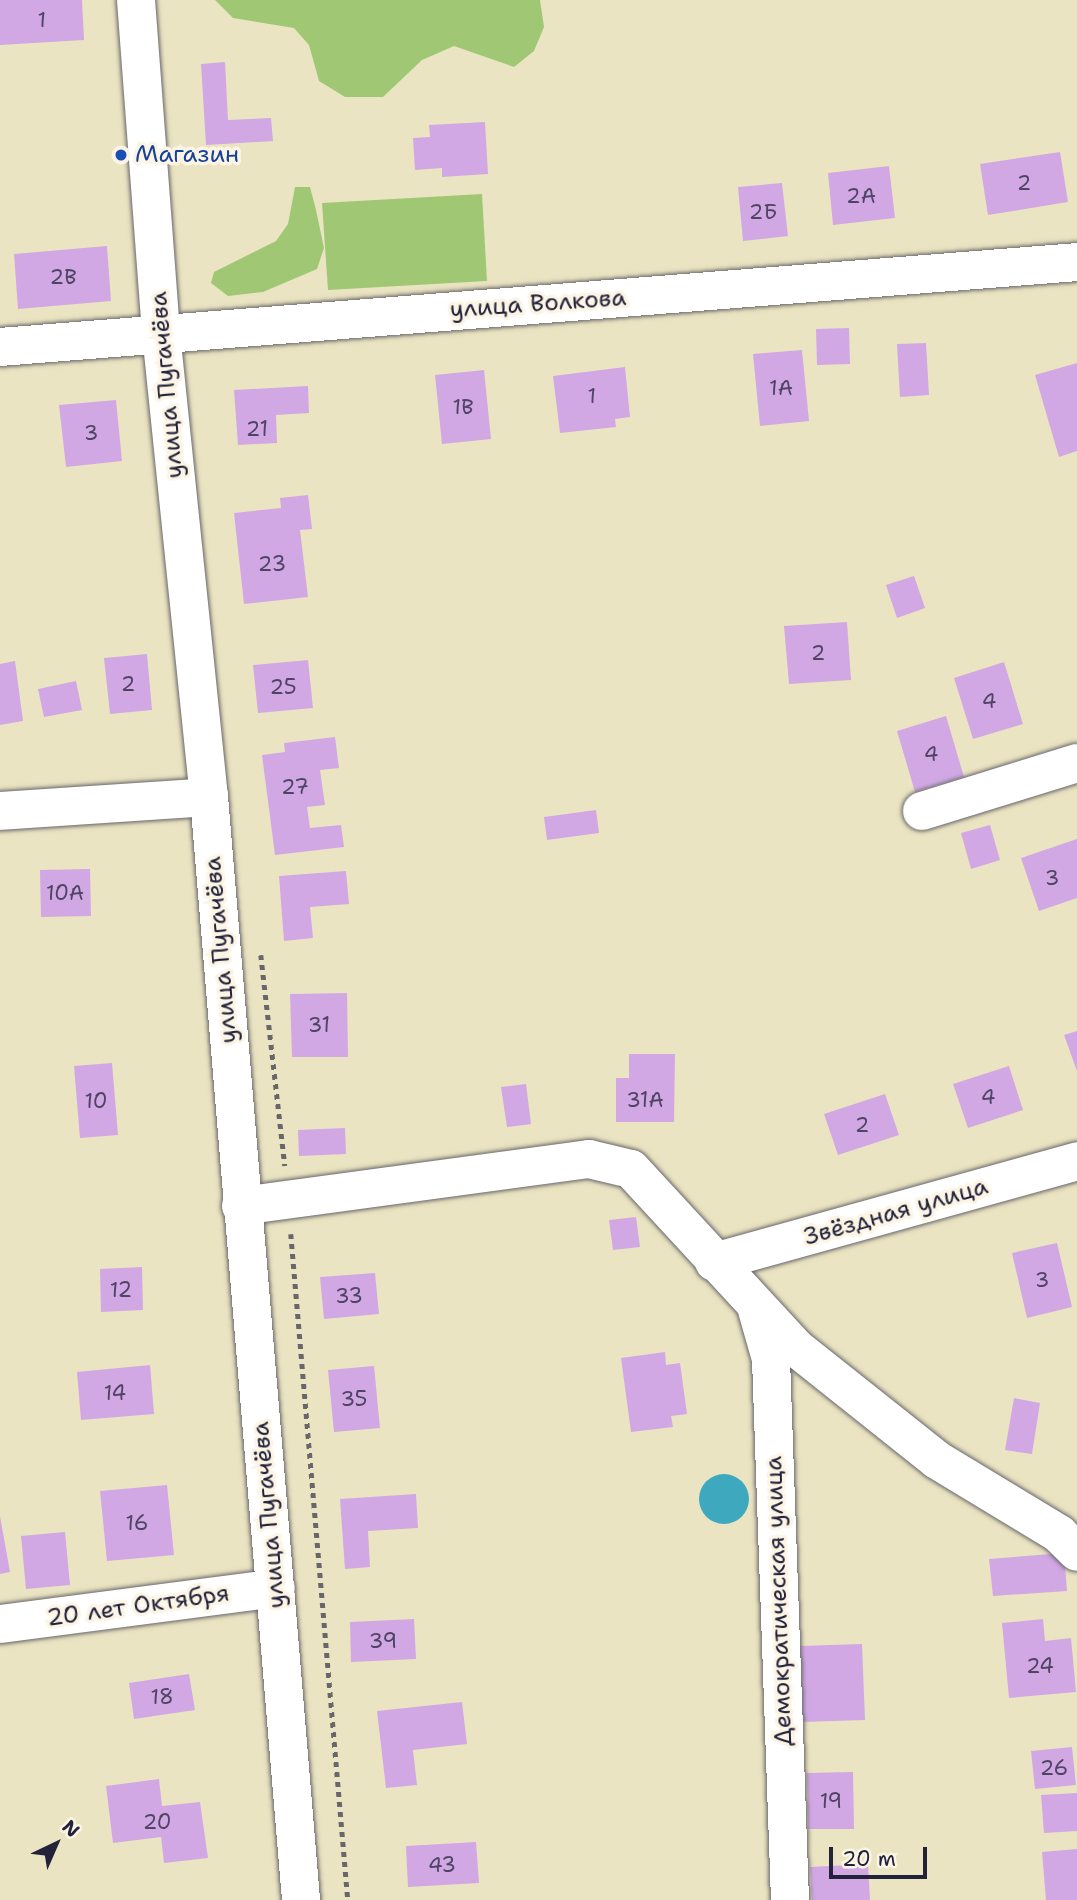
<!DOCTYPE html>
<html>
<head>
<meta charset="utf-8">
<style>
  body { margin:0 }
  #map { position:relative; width:1077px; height:1900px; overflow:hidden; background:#ebe4c2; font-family:"Shantell Sans",sans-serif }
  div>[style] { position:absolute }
  .green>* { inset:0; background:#a0c874 }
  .water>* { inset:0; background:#3ea9be }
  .round { border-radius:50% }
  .building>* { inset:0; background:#d1a8e4 }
  .path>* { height:4.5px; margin-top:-2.25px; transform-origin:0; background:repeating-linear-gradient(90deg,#68666a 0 5px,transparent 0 10px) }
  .roads { filter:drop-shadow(0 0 2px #68666a) drop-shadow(0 0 2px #68666a) }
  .minor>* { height:38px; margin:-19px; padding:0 19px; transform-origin:19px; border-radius:19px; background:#fff }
  .tertiary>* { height:38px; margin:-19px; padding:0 19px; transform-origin:19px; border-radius:19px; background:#fff }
  .dots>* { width:19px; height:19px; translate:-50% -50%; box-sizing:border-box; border:4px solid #fcf5e5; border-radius:50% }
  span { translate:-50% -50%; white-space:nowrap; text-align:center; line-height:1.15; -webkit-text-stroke:7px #fcf5e5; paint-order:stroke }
  .number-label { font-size:21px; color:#4e4465 }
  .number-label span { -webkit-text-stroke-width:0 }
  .transit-label { font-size:24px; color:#164399 }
  .left { translate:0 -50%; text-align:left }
  .street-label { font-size:24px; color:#22223b }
  .north { position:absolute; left:21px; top:1809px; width:70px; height:70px; -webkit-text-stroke:5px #fcf5e5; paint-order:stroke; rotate:44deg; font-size:19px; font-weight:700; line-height:28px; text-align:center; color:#22223b }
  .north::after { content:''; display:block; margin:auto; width:24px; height:32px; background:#22223b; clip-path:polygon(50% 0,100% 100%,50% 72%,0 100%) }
  .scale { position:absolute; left:829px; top:1847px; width:98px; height:32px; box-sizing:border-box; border:4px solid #22223b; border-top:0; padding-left:9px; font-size:21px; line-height:24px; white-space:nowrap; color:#22223b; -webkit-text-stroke:5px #fcf5e5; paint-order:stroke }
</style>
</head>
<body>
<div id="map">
  <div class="green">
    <i style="clip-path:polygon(215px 0,540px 0,544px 27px,534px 51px,514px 67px,454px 46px,422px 60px,383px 97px,345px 97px,319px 81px,309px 45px,294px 28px,233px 18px)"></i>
    <i style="clip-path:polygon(295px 187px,310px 187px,316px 210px,324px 248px,317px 269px,263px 292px,228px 296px,211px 283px,214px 272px,276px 241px,288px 224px)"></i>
    <i style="clip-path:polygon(482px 194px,487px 281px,328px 290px,322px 203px)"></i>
  </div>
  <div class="water">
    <i class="round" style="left:699px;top:1474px;width:50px;height:50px"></i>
  </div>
  <div class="building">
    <i style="clip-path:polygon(0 0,82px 0,84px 40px,0 45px)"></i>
    <i style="clip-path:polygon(225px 62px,228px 120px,271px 118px,273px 141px,206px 145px,201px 64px)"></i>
    <i style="clip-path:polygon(485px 122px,488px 174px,442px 177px,442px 168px,415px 170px,413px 138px,430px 137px,429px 125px)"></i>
    <i style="clip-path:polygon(1060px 152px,1068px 202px,988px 215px,980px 164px)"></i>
    <i style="clip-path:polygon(889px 166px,895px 218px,833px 225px,828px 173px)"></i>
    <i style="clip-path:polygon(782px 183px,788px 236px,743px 241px,738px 187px)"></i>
    <i style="clip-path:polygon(107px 246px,111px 301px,18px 309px,14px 254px)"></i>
    <i style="clip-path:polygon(849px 328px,850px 364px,817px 365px,816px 329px)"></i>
    <i style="clip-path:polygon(926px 343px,929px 395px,900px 397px,897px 344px)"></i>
    <i style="clip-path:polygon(802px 350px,809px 421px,760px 426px,753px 354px)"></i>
    <i style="clip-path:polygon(1077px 363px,1077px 451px,1059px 457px,1035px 375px)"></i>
    <i style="clip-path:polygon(625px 367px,630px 417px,615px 419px,616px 427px,560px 433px,553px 376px)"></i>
    <i style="clip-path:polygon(484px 370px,491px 439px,442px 444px,435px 375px)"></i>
    <i style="clip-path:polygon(308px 386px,309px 413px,276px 415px,277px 443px,238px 445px,234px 390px)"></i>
    <i style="clip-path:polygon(116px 400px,122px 461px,66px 467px,59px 405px)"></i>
    <i style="clip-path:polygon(308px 495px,312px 529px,300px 530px,308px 597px,244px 604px,234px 513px,281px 508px,280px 498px)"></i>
    <i style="clip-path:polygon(914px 576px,925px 608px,897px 618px,886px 585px)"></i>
    <i style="clip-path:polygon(847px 622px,851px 680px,789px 684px,784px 626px)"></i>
    <i style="clip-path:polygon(147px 654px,152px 710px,110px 714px,104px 658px)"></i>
    <i style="clip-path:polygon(308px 660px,313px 708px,258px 713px,253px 665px)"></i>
    <i style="clip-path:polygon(15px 661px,23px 721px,0 725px,0 664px)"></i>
    <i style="clip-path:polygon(1004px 662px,1023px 724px,973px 739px,954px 678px)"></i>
    <i style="clip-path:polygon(76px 681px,82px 710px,44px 717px,38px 689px)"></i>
    <i style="clip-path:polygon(946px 716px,964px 777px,915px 792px,897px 731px)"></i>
    <i style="clip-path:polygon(335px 737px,339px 768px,320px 770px,325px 805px,307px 807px,310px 828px,341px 825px,344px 847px,275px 855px,262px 755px,285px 752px,284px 743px)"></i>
    <i style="clip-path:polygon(596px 810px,599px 833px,547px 840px,544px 817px)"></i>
    <i style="clip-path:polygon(990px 825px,1000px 860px,971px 869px,961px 833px)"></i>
    <i style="clip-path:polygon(1077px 839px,1077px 898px,1039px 911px,1021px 858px)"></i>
    <i style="clip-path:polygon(90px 869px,91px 916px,41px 917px,40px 870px)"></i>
    <i style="clip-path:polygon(346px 871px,349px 904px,310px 907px,313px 938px,284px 941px,279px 876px)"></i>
    <i style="clip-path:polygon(347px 993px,348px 1057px,292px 1057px,290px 994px)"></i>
    <i style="clip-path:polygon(1077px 1031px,1077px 1071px,1064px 1035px)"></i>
    <i style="clip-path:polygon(629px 1054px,675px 1054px,674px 1122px,616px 1122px,616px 1078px,629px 1078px)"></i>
    <i style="clip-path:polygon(112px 1063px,118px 1135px,80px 1138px,74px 1066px)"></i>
    <i style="clip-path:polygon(1009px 1066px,1023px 1110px,968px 1128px,953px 1084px)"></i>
    <i style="clip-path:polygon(526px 1084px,531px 1124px,507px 1127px,501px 1087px)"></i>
    <i style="clip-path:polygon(885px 1094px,899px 1135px,838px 1155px,824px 1114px)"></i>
    <i style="clip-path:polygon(345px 1128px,346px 1154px,299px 1156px,298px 1130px)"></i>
    <i style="clip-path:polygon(636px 1217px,640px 1247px,613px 1250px,609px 1220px)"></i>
    <i style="clip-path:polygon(1057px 1243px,1072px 1307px,1027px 1318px,1012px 1253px)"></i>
    <i style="clip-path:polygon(142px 1267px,143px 1310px,101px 1312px,100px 1269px)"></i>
    <i style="clip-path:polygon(375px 1273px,379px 1314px,324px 1319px,320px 1277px)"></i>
    <i style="clip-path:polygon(665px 1352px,666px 1365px,680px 1363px,687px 1414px,671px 1416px,673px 1427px,631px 1432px,621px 1358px)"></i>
    <i style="clip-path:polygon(150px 1365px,154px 1414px,81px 1420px,77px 1372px)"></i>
    <i style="clip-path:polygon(374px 1366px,380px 1428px,334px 1432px,328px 1370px)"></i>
    <i style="clip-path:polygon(1014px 1398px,1040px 1403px,1032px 1454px,1005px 1450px)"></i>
    <i style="clip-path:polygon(167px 1485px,174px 1555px,107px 1561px,100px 1491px)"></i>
    <i style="clip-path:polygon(416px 1494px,418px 1528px,368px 1531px,370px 1567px,345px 1569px,340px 1499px)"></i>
    <i style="clip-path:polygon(0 1516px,10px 1572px,0 1574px)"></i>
    <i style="clip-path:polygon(65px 1532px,70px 1585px,26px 1589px,21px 1536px)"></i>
    <i style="clip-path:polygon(1064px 1553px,1067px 1591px,993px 1596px,989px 1559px)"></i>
    <i style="clip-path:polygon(414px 1619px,416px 1659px,351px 1662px,350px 1622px)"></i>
    <i style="clip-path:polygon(1043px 1619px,1045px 1641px,1071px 1638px,1076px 1692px,1009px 1698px,1002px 1623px)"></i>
    <i style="clip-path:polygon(862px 1644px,865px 1720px,801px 1722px,799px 1646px)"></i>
    <i style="clip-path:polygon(189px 1674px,195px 1710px,134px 1719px,129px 1683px)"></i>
    <i style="clip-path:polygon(462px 1702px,467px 1744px,413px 1750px,417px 1785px,386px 1788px,377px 1711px)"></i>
    <i style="clip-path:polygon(1072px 1747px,1076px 1785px,1035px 1789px,1031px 1751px)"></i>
    <i style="clip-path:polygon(853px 1772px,854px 1829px,808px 1829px,807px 1773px)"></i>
    <i style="clip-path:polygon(159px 1779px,162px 1806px,200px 1802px,208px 1858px,164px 1863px,161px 1837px,113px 1843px,106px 1786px)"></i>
    <i style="clip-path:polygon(1077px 1793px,1077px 1831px,1044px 1833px,1041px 1795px)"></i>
    <i style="clip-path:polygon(476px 1842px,479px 1883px,408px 1887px,406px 1846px)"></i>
    <i style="clip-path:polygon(1077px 1849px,1077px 1900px,1046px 1900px,1042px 1852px)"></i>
    <i style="clip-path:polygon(868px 1864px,870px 1900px,812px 1900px,810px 1867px)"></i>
  </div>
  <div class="path">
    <i style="left:261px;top:955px;width:212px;rotate:83.5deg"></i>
    <i style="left:291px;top:1234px;width:668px;rotate:85.11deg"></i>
  </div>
  <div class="roads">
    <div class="minor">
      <i style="left:0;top:347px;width:1080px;rotate:-4.51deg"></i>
      <i style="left:0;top:811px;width:209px;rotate:-3.8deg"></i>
      <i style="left:922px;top:811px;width:162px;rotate:-17.2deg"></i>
      <i style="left:241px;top:1206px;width:351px;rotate:-7.7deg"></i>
      <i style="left:589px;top:1159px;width:43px;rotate:13.4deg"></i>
      <i style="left:631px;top:1169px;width:242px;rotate:47.3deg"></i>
      <i style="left:795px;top:1347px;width:181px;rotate:38.5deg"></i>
      <i style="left:937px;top:1460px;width:143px;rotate:31.2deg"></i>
      <i style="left:1059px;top:1534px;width:25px;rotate:45deg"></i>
      <i style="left:714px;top:1262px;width:377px;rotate:-15.5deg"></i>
      <i style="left:757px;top:1310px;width:51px;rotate:74.1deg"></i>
      <i style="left:771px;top:1359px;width:541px;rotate:87.99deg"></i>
      <i style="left:0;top:1624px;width:278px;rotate:-7.4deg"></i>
    </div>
    <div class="tertiary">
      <i style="left:136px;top:0;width:334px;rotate:85.7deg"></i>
      <i style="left:161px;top:333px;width:466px;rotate:84.1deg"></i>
      <i style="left:209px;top:797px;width:1107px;rotate:85.23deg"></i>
    </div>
  </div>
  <div class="dots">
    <i style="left:121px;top:155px;background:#1a4fb4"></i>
  </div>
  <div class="number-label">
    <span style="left:42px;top:20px">1</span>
    <span style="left:1024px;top:183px">2</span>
    <span style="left:861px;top:196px">2А</span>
    <span style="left:763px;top:212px">2Б</span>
    <span style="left:63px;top:277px">2В</span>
    <span style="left:781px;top:388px">1А</span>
    <span style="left:592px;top:396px">1</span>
    <span style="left:463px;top:407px">1В</span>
    <span style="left:257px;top:429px">21</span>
    <span style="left:91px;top:433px">3</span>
    <span style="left:272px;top:564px">23</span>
    <span style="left:818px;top:653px">2</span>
    <span style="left:128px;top:684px">2</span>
    <span style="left:283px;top:687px">25</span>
    <span style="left:989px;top:701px">4</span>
    <span style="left:931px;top:754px">4</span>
    <span style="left:295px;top:787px">27</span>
    <span style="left:1052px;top:878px">3</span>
    <span style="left:65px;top:893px">10А</span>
    <span style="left:319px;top:1025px">31</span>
    <span style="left:988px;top:1097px">4</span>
    <span style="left:645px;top:1100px">31А</span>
    <span style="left:96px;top:1101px">10</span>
    <span style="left:862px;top:1125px">2</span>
    <span style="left:1042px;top:1280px">3</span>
    <span style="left:121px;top:1290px">12</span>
    <span style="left:349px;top:1296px">33</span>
    <span style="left:115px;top:1393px">14</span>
    <span style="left:354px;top:1399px">35</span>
    <span style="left:137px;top:1523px">16</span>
    <span style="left:383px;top:1641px">39</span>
    <span style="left:1040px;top:1666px">24</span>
    <span style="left:162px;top:1697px">18</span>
    <span style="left:1054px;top:1768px">26</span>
    <span style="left:831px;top:1801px">19</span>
    <span style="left:157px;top:1822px">20</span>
    <span style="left:442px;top:1865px">43</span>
  </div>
  <div class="transit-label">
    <span class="left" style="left:135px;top:155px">Магазин</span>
  </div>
  <div class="street-label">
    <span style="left:538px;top:304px;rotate:-4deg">улица Волкова</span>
    <span style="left:167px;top:385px;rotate:-95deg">улица Пугачёва</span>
    <span style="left:221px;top:950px;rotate:-95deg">улица Пугачёва</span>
    <span style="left:896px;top:1212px;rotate:-16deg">Звёздная улица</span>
    <span style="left:269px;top:1515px;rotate:-95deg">улица Пугачёва</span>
    <span style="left:779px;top:1601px;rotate:-92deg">Демократическая улица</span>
    <span style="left:138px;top:1606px;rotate:-8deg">20 лет Октября</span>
  </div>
  <div class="north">N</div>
  <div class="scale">20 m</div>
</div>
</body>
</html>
